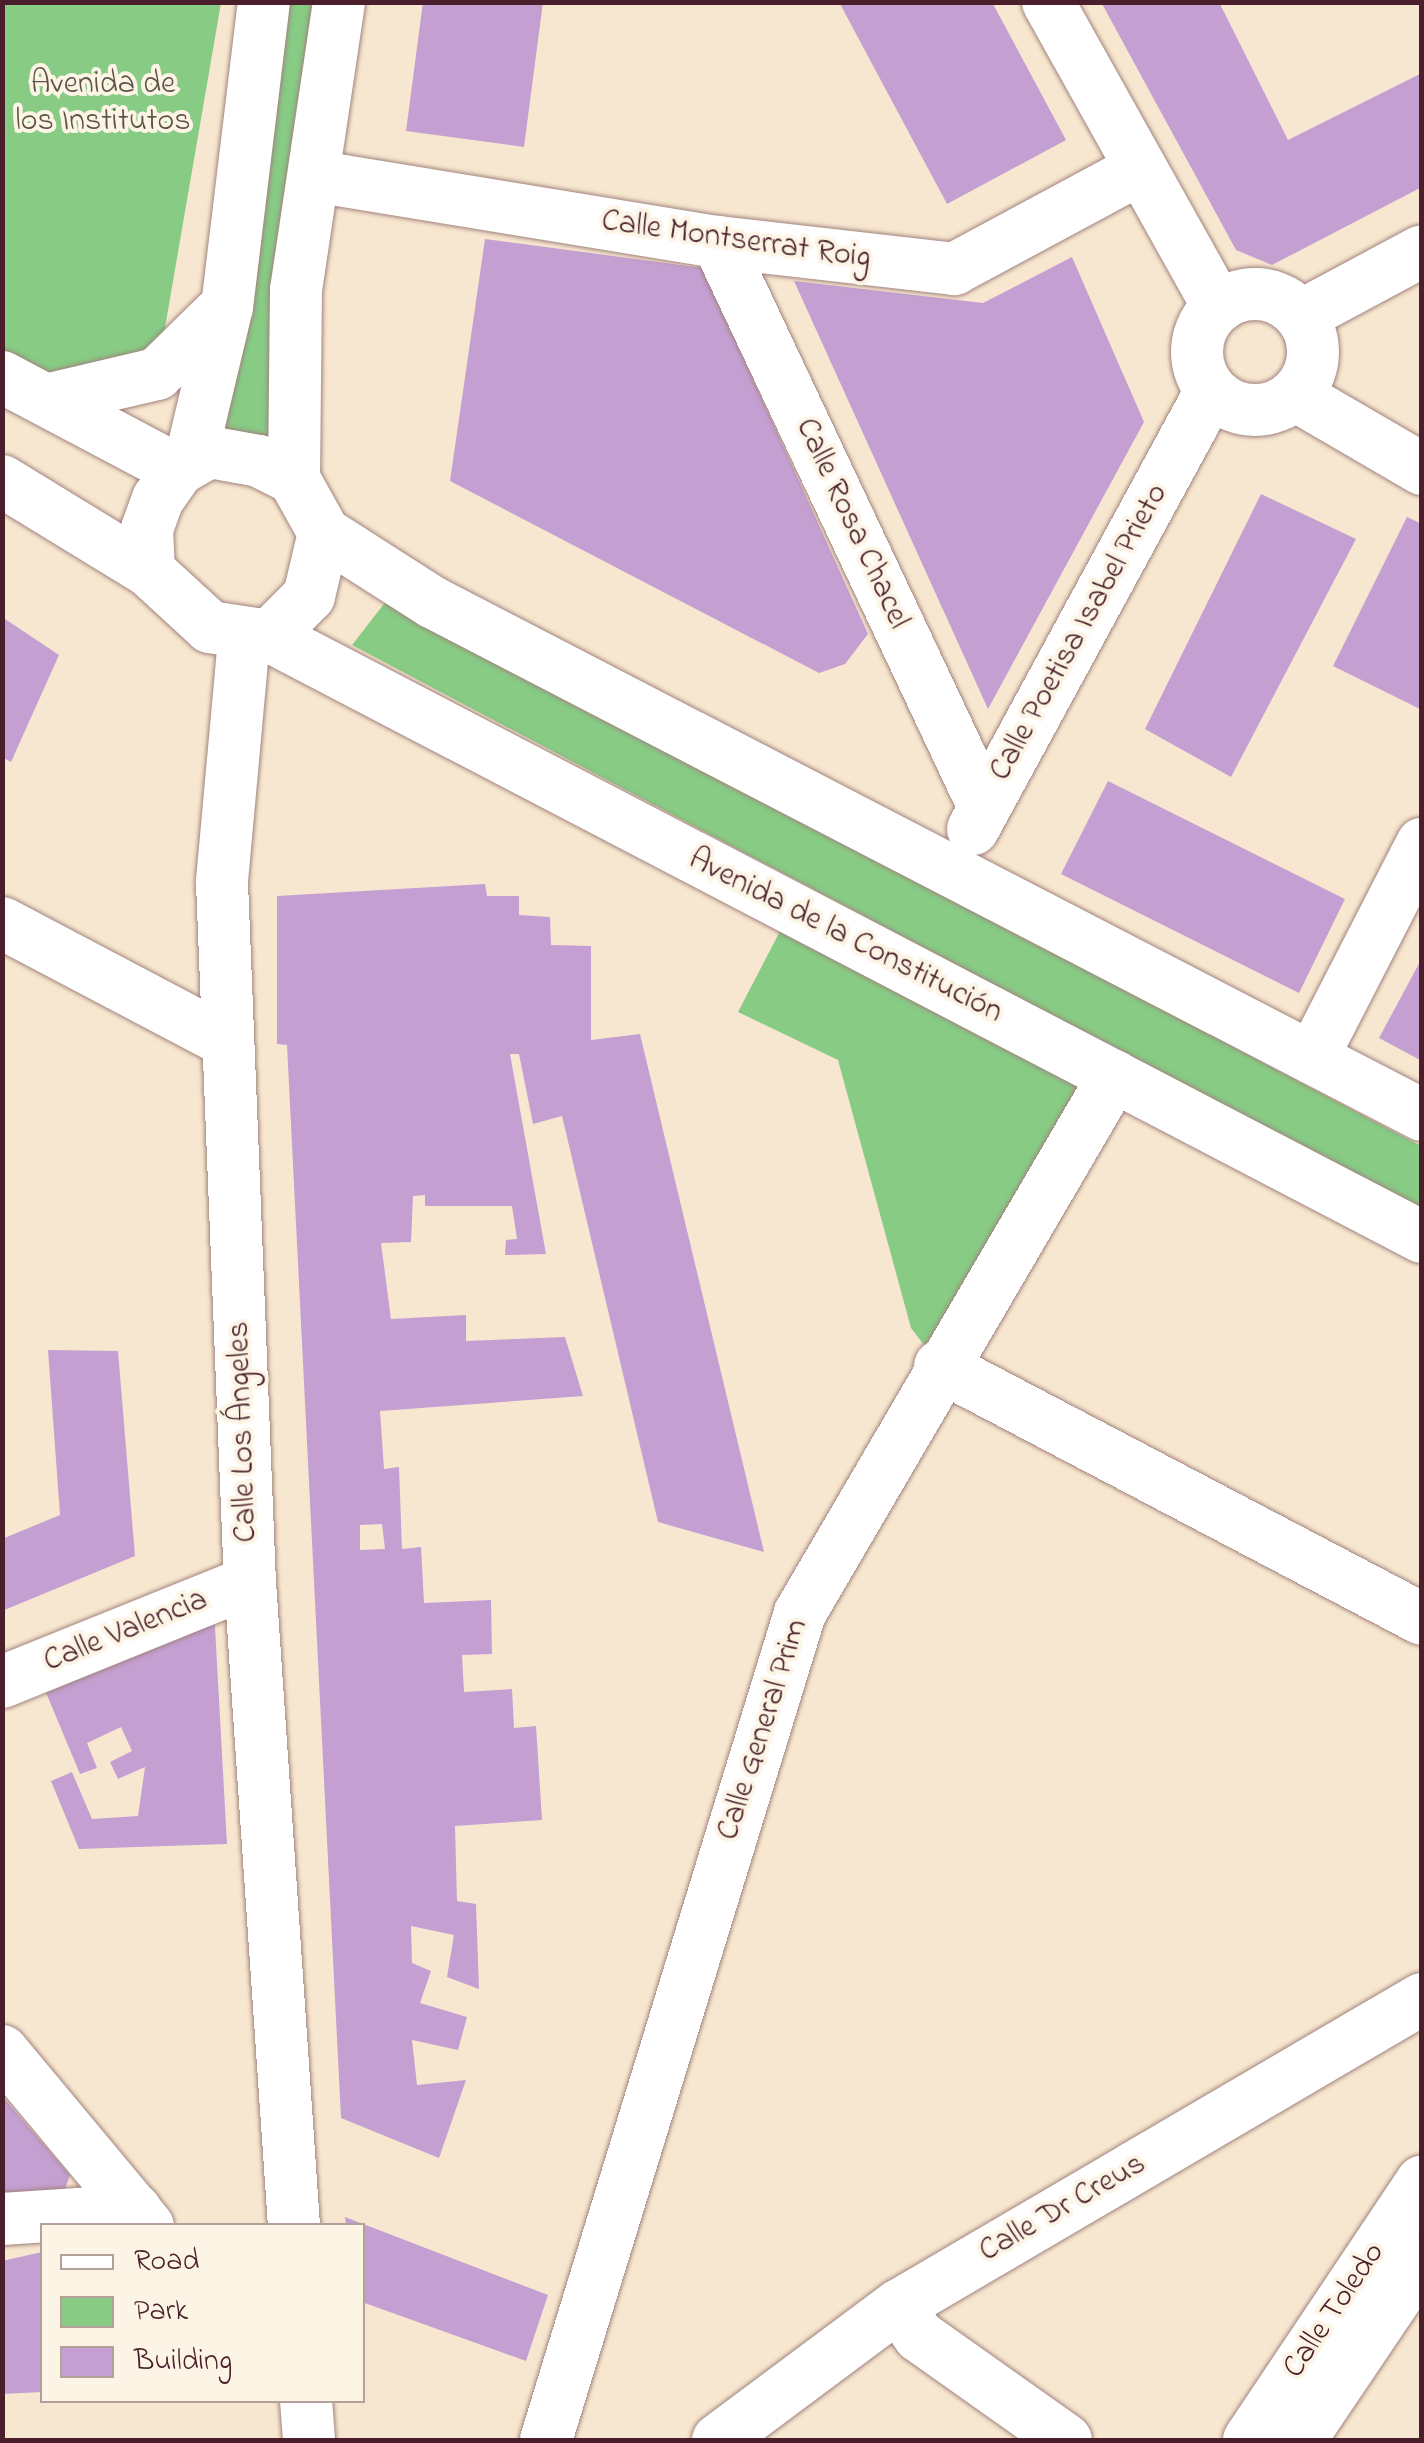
<!DOCTYPE html>
<html>
<head>
<meta charset="utf-8">
<style>
  body { margin:0 }
  #map { position:relative; width:1424px; height:2443px; overflow:hidden; background:#f8e7d0; font-family:"Indie Flower",sans-serif }
  div>[style] { position:absolute }
  .green>* { inset:0; background:#87cb85 }
  .building>* { inset:0; background:#c49fd2 }
  .roads { filter:drop-shadow(0 0 2px #a1837e) drop-shadow(0 0 2px #a1837e) }
  .minor>* { height:52px; margin:-26px; padding:0 26px; transform-origin:26px; border-radius:26px; background:#fff }
  .minor>.ring { margin:-26px; padding:0; box-sizing:content-box; background:none; border:52px solid #fff; border-radius:50% }
  span { translate:-50% -50%; white-space:nowrap; text-align:center; line-height:1.15; -webkit-text-stroke:8px #fcf5e5; paint-order:stroke }
  .park-label { font-size:32px; color:#5c5346 }
  .street-label { font-size:32px; color:#4a1f2b }
  .frame { position:absolute; inset:0; border:5px solid #4a1f2b; pointer-events:none }
  .legend { position:absolute; left:40px; top:2223px; width:325px; height:180px; box-sizing:border-box; background:#fcf5e5; border:2px solid #b59f9b; margin:0; padding:12px 18px; list-style:none; font-size:30px; color:#4a1f2b }
  .legend li { display:flex; align-items:center; gap:20px; height:50px }
  .legend b { width:50px; border:2px solid #b59f9b }
</style>
</head>
<body>
<div id="map">
  <div class="green">
    <i style="clip-path:polygon(3px 3px,221px 3px,157px 374px,3px 377px)"></i>
    <i style="clip-path:polygon(262px 3px,339px 3px,294px 479px,209px 452px)"></i>
    <i style="clip-path:polygon(387px 600px,1421px 1146px,1421px 1211px,352px 645px)"></i>
    <i style="clip-path:polygon(791px 910px,1114px 1076px,940px 1366px,911px 1328px,838px 1060px,738px 1012px)"></i>
  </div>
  <div class="building">
    <i style="clip-path:polygon(423px 2px,543px 2px,524px 147px,406px 131px)"></i>
    <i style="clip-path:polygon(839px 2px,992px 2px,1066px 140px,947px 204px)"></i>
    <i style="clip-path:polygon(1101px 2px,1219px 2px,1288px 140px,1422px 73px,1422px 187px,1272px 265px,1236px 250px)"></i>
    <i style="clip-path:polygon(485px 239px,703px 268px,868px 634px,845px 664px,819px 673px,450px 481px)"></i>
    <i style="clip-path:polygon(1072px 257px,1144px 422px,988px 709px,794px 281px,983px 303px)"></i>
    <i style="clip-path:polygon(1261px 494px,1356px 539px,1231px 777px,1145px 729px)"></i>
    <i style="clip-path:polygon(1407px 517px,1422px 524px,1422px 710px,1333px 666px)"></i>
    <i style="clip-path:polygon(2px 617px,59px 655px,11px 762px,2px 757px)"></i>
    <i style="clip-path:polygon(1108px 781px,1345px 899px,1299px 993px,1061px 874px)"></i>
    <i style="clip-path:polygon(evenodd,485px 884px,487px 896px,519px 896px,519px 915px,550px 917px,551px 945px,591px 946px,591px 1040px,640px 1034px,764px 1552px,658px 1522px,562px 1116px,533px 1124px,519px 1054px,510px 1054px,546px 1254px,505px 1255px,506px 1240px,517px 1239px,512px 1206px,425px 1206px,425px 1195px,413px 1196px,411px 1242px,381px 1243px,391px 1319px,466px 1315px,466px 1341px,565px 1337px,583px 1396px,380px 1411px,384px 1469px,399px 1467px,402px 1549px,421px 1547px,424px 1603px,491px 1600px,492px 1654px,462px 1655px,464px 1692px,512px 1689px,514px 1728px,536px 1726px,542px 1820px,455px 1826px,457px 1901px,476px 1904px,479px 1989px,447px 1977px,454px 1935px,411px 1926px,412px 1963px,431px 1971px,420px 2003px,467px 2017px,458px 2050px,412px 2040px,417px 2085px,466px 2080px,439px 2158px,341px 2118px,287px 1045px,277px 1044px,277px 896px,485px 884px,382px 1524px,385px 1549px,360px 1550px,360px 1525px,382px 1524px)"></i>
    <i style="clip-path:polygon(1422px 958px,1422px 1061px,1379px 1038px)"></i>
    <i style="clip-path:polygon(48px 1350px,118px 1351px,135px 1556px,2px 1611px,2px 1539px,60px 1515px)"></i>
    <i style="clip-path:polygon(214px 1609px,227px 1844px,79px 1849px,51px 1781px,72px 1772px,92px 1819px,138px 1816px,145px 1767px,118px 1779px,110px 1762px,132px 1751px,121px 1727px,87px 1743px,97px 1768px,80px 1774px,42px 1683px)"></i>
    <i style="clip-path:polygon(2px 2096px,70px 2175px,64px 2192px,2px 2194px)"></i>
    <i style="clip-path:polygon(345px 2217px,548px 2295px,526px 2361px,362px 2302px,362px 2226px,346px 2226px)"></i>
    <i style="clip-path:polygon(42px 2252px,42px 2392px,2px 2394px,2px 2261px)"></i>
  </div>
  <div class="roads">
    <div class="minor">
      <i style="left:1048px;top:2px;width:348px;rotate:60.8deg"></i>
      <i style="left:314px;top:176px;width:409px;rotate:9.3deg"></i>
      <i style="left:718px;top:242px;width:238px;rotate:6.5deg"></i>
      <i style="left:954px;top:269px;width:207px;rotate:-28.3deg"></i>
      <i style="left:718px;top:242px;width:624px;rotate:64.79deg"></i>
      <i class="ring" style="left:1197px;top:294px;width:64px;height:64px"></i>
      <i style="left:1301px;top:316px;width:137px;rotate:-28.2deg"></i>
      <i style="left:2px;top:377px;width:199px;rotate:27.9deg"></i>
      <i style="left:1295px;top:395px;width:147px;rotate:30.2deg"></i>
      <i style="left:50px;top:399px;width:110px;rotate:-13.2deg"></i>
      <i style="left:157px;top:374px;width:86px;rotate:-44.5deg"></i>
      <i style="left:209px;top:452px;width:51px;rotate:10.2deg"></i>
      <i style="left:259px;top:461px;width:39px;rotate:27deg"></i>
      <i style="left:294px;top:479px;width:62px;rotate:60.9deg"></i>
      <i style="left:324px;top:533px;width:65px;rotate:103.4deg"></i>
      <i style="left:309px;top:596px;width:57px;rotate:135deg"></i>
      <i style="left:269px;top:636px;width:60px;rotate:-171.3deg"></i>
      <i style="left:210px;top:627px;width:83px;rotate:-137.4deg"></i>
      <i style="left:149px;top:571px;width:42px;rotate:-92.7deg"></i>
      <i style="left:147px;top:529px;width:32px;rotate:-70deg"></i>
      <i style="left:158px;top:499px;width:35px;rotate:-55deg"></i>
      <i style="left:178px;top:470px;width:36px;rotate:-30deg"></i>
      <i style="left:190px;top:462px;width:159px;rotate:-76.6deg"></i>
      <i style="left:227px;top:307px;width:307px;rotate:-83.1deg"></i>
      <i style="left:294px;top:479px;width:189px;rotate:-89.4deg"></i>
      <i style="left:296px;top:290px;width:291px;rotate:-81.5deg"></i>
      <i style="left:2px;top:481px;width:172px;rotate:31.5deg"></i>
      <i style="left:324px;top:533px;width:128px;rotate:32.6deg"></i>
      <i style="left:432px;top:602px;width:1115px;rotate:27.39deg"></i>
      <i style="left:269px;top:636px;width:1300px;rotate:27.53deg"></i>
      <i style="left:244px;top:639px;width:245px;rotate:95.2deg"></i>
      <i style="left:222px;top:883px;width:700px;rotate:87.71deg"></i>
      <i style="left:250px;top:1582px;width:646px;rotate:86.09deg"></i>
      <i style="left:973px;top:829px;width:498px;rotate:-61.5deg"></i>
      <i style="left:2px;top:923px;width:255px;rotate:27.8deg"></i>
      <i style="left:1312px;top:1058px;width:241px;rotate:-62.8deg"></i>
      <i style="left:940px;top:1366px;width:544px;rotate:27.69deg"></i>
      <i style="left:2px;top:1682px;width:267px;rotate:-22deg"></i>
      <i style="left:2px;top:2051px;width:228px;rotate:50.2deg"></i>
      <i style="left:2px;top:2219px;width:134px;rotate:-3.8deg"></i>
      <i style="left:898px;top:2306px;width:37px;rotate:55deg"></i>
      <i style="left:919px;top:2336px;width:180px;rotate:35.3deg"></i>
      <i style="left:306px;top:2400px;width:40px;rotate:85.7deg"></i>
      <i style="left:546px;top:2440px;width:865px;rotate:-72.93deg"></i>
      <i style="left:800px;top:1613px;width:622px;rotate:-59.68deg"></i>
      <i style="left:718px;top:2440px;width:224px;rotate:-36.7deg"></i>
      <i style="left:898px;top:2306px;width:607px;rotate:-30.37deg"></i>
      <i style="left:1249px;top:2440px;width:311px;rotate:-56.2deg"></i>
      <i style="left:1300px;top:2440px;width:218px;rotate:-56deg"></i>
    </div>
  </div>
  <div class="park-label">
    <span style="left:103px;top:104px">Avenida de<br>los Institutos</span>
  </div>
  <div class="street-label">
    <span style="left:736px;top:241px;rotate:8deg">Calle Montserrat Roig</span>
    <span style="left:851px;top:524px;rotate:65deg">Calle Rosa Chacel</span>
    <span style="left:1080px;top:633px;rotate:-61deg">Calle Poetisa Isabel Prieto</span>
    <span style="left:845px;top:937px;rotate:27deg">Avenida de la Constitución</span>
    <span style="left:244px;top:1432px;rotate:-92deg">Calle Los Ángeles</span>
    <span style="left:126px;top:1632px;rotate:-22deg">Calle Valencia</span>
    <span style="left:764px;top:1730px;rotate:-72deg">Calle General Prim</span>
    <span style="left:1063px;top:2209px;rotate:-30deg">Calle Dr Creus</span>
    <span style="left:1335px;top:2311px;rotate:-56deg">Calle Toledo</span>
  </div>
  <div class="frame"></div>
  <ul class="legend">
  <li><b style="height:12px;background:#fff"></b>Road</li>
  <li><b style="height:28px;background:#87cb85"></b>Park</li>
  <li><b style="height:28px;background:#c49fd2"></b>Building</li>
  </ul>
</div>
</body>
</html>
